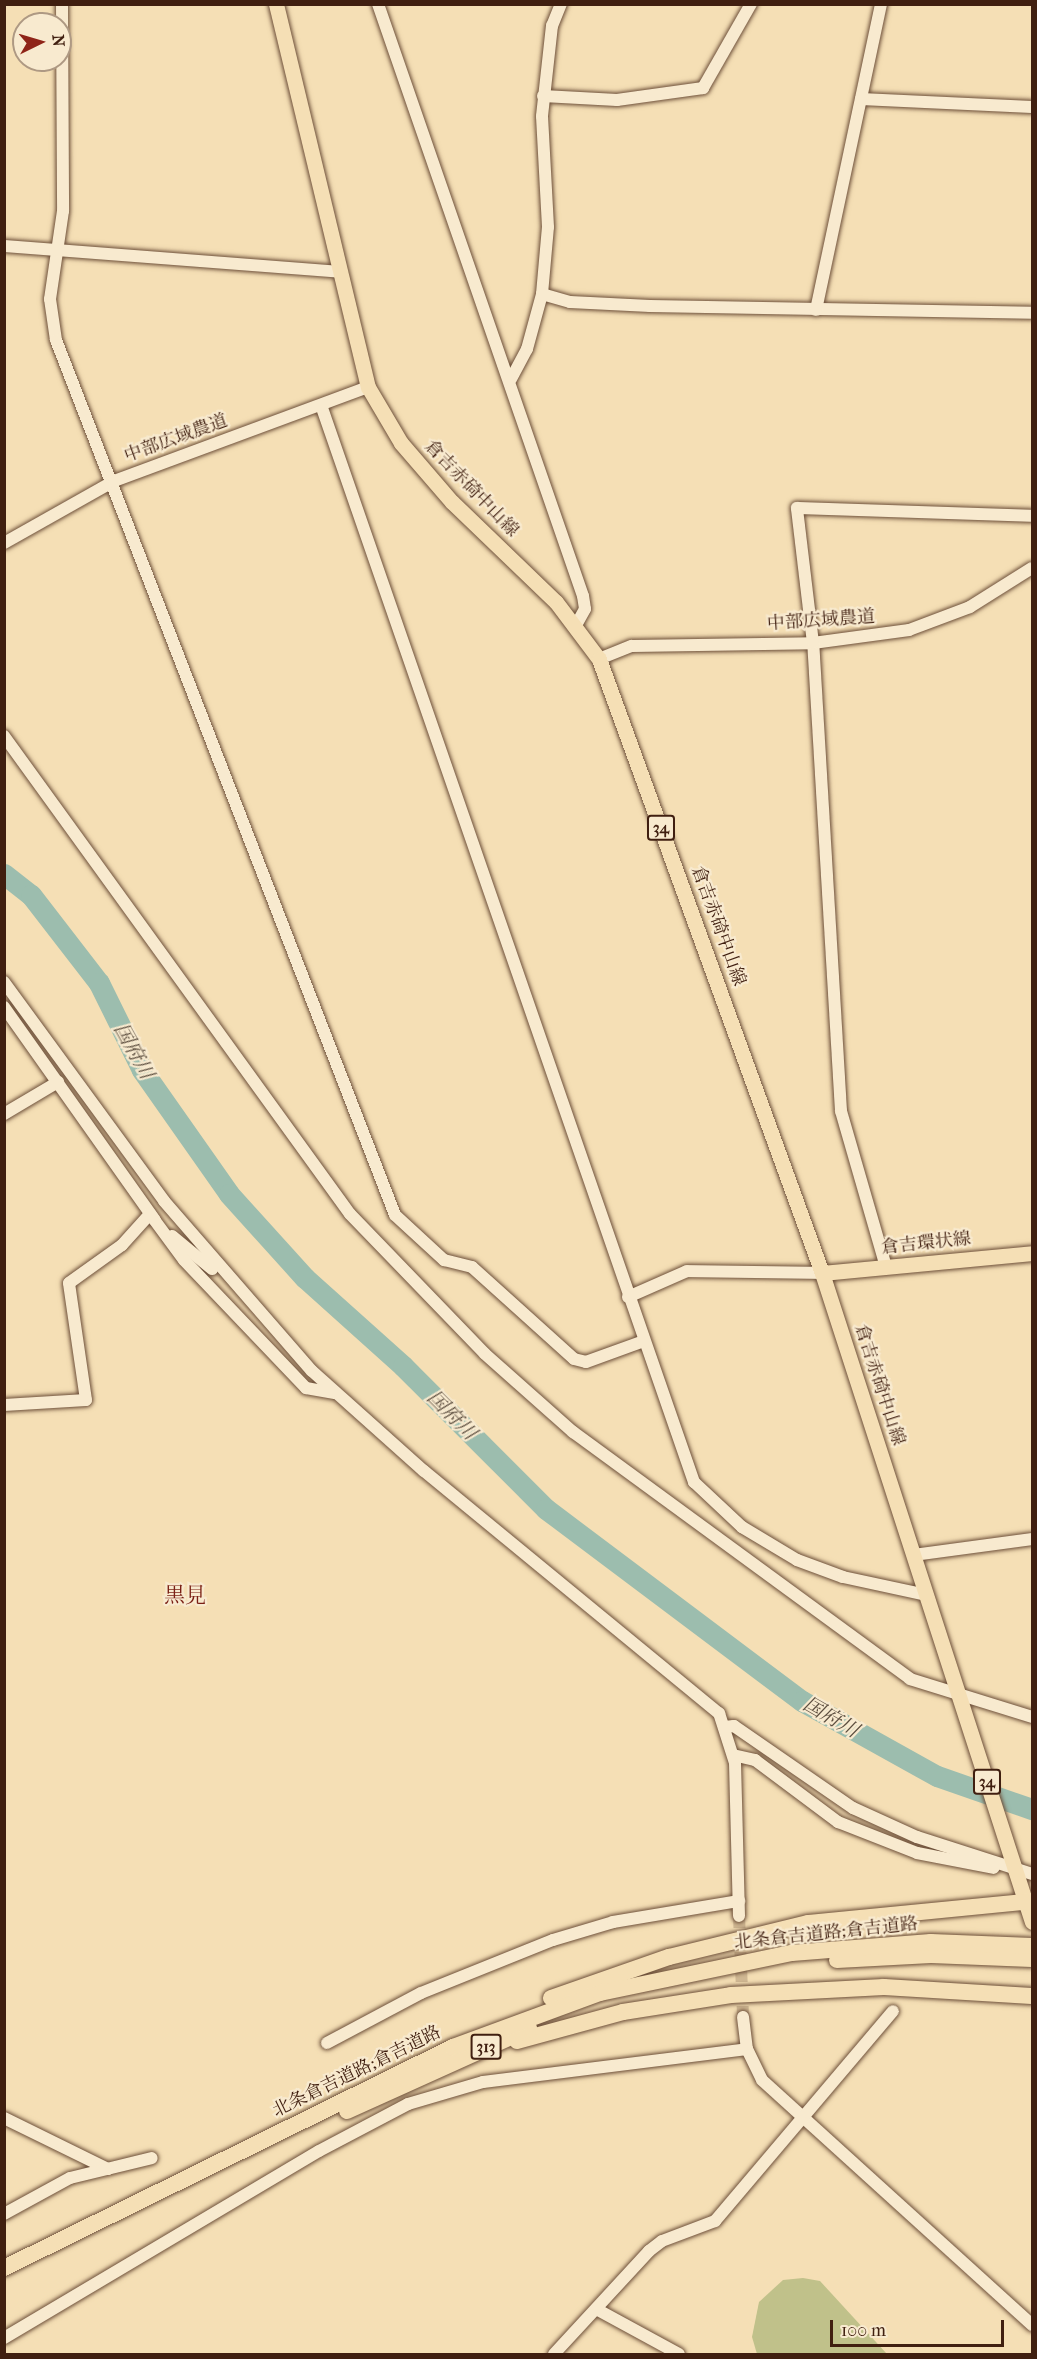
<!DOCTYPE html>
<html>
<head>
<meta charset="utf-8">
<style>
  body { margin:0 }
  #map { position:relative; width:1037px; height:2359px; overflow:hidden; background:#f5dfb5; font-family:"IM FELL French Canon","Noto Serif JP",serif }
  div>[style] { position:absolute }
  .green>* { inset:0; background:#c0c18a }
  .river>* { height:21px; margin:-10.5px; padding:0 10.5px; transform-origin:10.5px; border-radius:10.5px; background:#9cbdae }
  .minor-tunnel>* { height:12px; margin-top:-6px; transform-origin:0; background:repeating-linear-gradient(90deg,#d1b994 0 12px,transparent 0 18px) }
  .roads { filter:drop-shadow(0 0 2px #6d4f39) drop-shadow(0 0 2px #6d4f39) }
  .minor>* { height:12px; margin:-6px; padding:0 6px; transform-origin:6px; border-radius:6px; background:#f8eacf }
  .major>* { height:15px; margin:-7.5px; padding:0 7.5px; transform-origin:7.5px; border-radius:7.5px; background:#f5dfb5 }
  .highway>* { height:16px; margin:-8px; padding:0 8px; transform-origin:8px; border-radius:8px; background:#f5dfb5 }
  span { translate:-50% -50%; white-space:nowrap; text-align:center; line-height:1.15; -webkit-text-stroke:4.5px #f8eacf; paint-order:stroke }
  .shield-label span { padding:2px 4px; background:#f8eacf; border:2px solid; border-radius:4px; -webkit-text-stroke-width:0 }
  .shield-label { font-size:16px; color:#401f10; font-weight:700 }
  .street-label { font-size:18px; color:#401f10 }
  .water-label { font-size:20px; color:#5c4e3f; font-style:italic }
  .quarter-label { font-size:21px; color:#7a1f14 }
  .frame { position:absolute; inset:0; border:6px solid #401f10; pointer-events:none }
  .north { position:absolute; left:12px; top:12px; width:60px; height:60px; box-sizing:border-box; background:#f8eacf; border:2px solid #ae9983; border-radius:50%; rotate:85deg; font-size:16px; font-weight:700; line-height:24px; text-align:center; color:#401f10 }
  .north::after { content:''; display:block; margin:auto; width:21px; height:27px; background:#8f2418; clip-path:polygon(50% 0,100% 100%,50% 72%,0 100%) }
  .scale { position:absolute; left:830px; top:2320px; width:174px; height:27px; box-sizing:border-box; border:3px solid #401f10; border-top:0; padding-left:8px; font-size:18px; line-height:21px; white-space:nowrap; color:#401f10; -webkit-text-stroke:4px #f8eacf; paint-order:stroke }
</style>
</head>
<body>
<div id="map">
  <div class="green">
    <i style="clip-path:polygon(803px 2278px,820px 2281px,887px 2354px,757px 2354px,752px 2337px,759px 2302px,783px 2280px)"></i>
  </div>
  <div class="river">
    <i style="left:4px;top:874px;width:34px;rotate:38deg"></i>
    <i style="left:31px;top:895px;width:111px;rotate:52.3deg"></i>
    <i style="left:99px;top:983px;width:97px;rotate:63.7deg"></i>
    <i style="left:142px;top:1070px;width:151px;rotate:54.9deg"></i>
    <i style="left:229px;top:1194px;width:113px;rotate:47.9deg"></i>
    <i style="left:305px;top:1278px;width:132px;rotate:41.9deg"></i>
    <i style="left:403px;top:1366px;width:202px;rotate:45deg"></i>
    <i style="left:546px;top:1509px;width:320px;rotate:36.9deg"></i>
    <i style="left:802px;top:1701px;width:154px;rotate:29.1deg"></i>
    <i style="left:937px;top:1776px;width:101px;rotate:19.2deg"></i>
  </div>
  <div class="minor-tunnel">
    <i style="left:739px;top:1916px;width:101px;rotate:87.7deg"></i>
  </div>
  <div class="roads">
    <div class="minor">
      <i style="left:62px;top:4px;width:207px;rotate:89.7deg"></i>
      <i style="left:63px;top:211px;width:89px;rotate:98.4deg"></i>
      <i style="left:50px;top:299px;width:41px;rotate:81.7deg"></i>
      <i style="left:56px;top:340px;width:938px;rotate:68.82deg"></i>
      <i style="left:395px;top:1215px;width:67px;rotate:42.6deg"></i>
      <i style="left:444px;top:1260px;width:29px;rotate:14deg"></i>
      <i style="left:472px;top:1267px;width:137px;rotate:42deg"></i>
      <i style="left:574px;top:1359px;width:12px;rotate:14deg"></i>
      <i style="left:586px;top:1362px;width:62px;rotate:-19.9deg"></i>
      <i style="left:378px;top:4px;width:626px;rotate:70.9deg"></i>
      <i style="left:583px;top:596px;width:13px;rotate:81deg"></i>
      <i style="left:585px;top:609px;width:21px;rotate:119deg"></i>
      <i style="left:543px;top:96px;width:74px;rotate:3.1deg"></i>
      <i style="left:617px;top:100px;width:87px;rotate:-7.9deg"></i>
      <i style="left:703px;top:88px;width:97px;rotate:-60.3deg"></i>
      <i style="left:861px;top:99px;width:171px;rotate:2.7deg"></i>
      <i style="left:4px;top:246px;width:338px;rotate:4.4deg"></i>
      <i style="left:542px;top:294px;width:29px;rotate:16deg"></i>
      <i style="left:570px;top:302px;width:80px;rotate:2.9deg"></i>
      <i style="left:650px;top:306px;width:382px;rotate:1deg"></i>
      <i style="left:816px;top:310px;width:313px;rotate:-78deg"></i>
      <i style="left:511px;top:379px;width:34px;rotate:-62deg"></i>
      <i style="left:527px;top:349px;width:57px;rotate:-74.7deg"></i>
      <i style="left:542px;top:294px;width:67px;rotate:-84.9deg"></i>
      <i style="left:548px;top:227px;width:111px;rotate:-93.1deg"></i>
      <i style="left:542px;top:116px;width:91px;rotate:-83.7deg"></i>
      <i style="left:552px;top:26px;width:24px;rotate:-68deg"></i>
      <i style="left:321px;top:405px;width:1140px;rotate:70.9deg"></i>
      <i style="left:694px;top:1482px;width:66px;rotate:43.2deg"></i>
      <i style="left:742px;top:1527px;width:64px;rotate:31deg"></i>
      <i style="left:797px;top:1560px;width:49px;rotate:20.3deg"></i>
      <i style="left:843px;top:1577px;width:86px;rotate:12.1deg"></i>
      <i style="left:4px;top:543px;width:126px;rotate:-29.4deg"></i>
      <i style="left:114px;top:481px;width:271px;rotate:-20.3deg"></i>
      <i style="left:599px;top:659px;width:35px;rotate:-22deg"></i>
      <i style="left:632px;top:646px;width:181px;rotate:-0.9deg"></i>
      <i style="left:813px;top:643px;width:97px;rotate:-7.7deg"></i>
      <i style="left:909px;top:630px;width:65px;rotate:-20.7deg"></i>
      <i style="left:970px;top:607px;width:73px;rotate:-32.2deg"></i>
      <i style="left:4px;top:736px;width:590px;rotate:54.1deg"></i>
      <i style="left:350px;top:1214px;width:194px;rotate:46deg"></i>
      <i style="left:485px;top:1354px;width:118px;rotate:41.6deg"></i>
      <i style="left:573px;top:1432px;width:418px;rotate:36.2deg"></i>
      <i style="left:910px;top:1679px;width:128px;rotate:17.3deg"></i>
      <i style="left:4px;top:982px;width:271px;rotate:53.8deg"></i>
      <i style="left:164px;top:1201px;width:225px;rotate:49deg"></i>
      <i style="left:312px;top:1371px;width:150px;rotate:41.8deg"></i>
      <i style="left:424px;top:1471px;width:382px;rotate:39.4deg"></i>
      <i style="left:719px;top:1713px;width:52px;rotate:72.3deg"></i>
      <i style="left:735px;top:1763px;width:153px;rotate:88.5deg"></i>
      <i style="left:4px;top:1007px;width:261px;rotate:54.7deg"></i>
      <i style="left:4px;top:1114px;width:63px;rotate:-30.7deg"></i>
      <i style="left:172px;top:1236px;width:52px;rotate:39.5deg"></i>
      <i style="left:886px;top:1267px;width:162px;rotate:-106.1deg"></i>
      <i style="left:841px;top:1111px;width:469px;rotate:-93.4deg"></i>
      <i style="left:813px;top:643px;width:136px;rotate:-96.8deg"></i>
      <i style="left:797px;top:508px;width:235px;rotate:1.9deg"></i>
      <i style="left:628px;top:1297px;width:64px;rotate:-23.8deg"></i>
      <i style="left:687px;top:1271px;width:135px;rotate:0.8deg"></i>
      <i style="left:4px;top:1405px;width:82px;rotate:-3.5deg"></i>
      <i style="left:86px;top:1400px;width:118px;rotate:-98.3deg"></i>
      <i style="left:69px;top:1283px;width:65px;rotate:-35.6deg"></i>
      <i style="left:122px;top:1245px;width:42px;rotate:-47.9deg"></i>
      <i style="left:150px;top:1214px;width:57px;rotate:53.5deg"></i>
      <i style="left:184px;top:1260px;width:177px;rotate:46.4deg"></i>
      <i style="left:306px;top:1388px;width:29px;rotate:10deg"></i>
      <i style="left:914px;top:1555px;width:119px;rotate:-7.7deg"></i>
      <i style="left:724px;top:1727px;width:10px;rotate:-6deg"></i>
      <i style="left:734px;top:1726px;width:145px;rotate:34.6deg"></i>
      <i style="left:853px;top:1808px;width:70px;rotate:24.4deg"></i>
      <i style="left:917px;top:1837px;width:121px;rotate:17.8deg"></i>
      <i style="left:733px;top:1755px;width:23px;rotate:13deg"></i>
      <i style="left:755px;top:1760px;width:104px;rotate:36.8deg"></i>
      <i style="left:838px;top:1822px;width:85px;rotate:21.4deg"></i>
      <i style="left:917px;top:1853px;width:78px;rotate:11deg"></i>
      <i style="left:743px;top:2017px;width:32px;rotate:83deg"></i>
      <i style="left:747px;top:2049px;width:34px;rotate:64deg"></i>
      <i style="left:762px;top:2080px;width:365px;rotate:42.2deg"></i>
      <i style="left:327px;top:2043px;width:106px;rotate:-28deg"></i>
      <i style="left:421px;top:1993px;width:142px;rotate:-21.9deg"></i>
      <i style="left:553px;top:1940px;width:63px;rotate:-16.7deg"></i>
      <i style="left:613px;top:1922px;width:128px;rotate:-9.5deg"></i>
      <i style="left:4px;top:2118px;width:116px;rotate:26.1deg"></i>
      <i style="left:4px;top:2214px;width:75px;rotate:-28.6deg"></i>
      <i style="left:70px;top:2178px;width:84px;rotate:-13.7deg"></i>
      <i style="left:598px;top:2310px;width:92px;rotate:28.5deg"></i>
      <i style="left:4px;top:2338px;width:366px;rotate:-30.7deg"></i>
      <i style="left:319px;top:2151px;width:101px;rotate:-27.8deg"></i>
      <i style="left:408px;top:2104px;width:78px;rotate:-16.3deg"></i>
      <i style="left:483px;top:2082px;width:266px;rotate:-7.1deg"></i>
      <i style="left:554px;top:2354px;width:140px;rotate:-47.3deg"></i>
      <i style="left:649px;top:2251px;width:16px;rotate:-38deg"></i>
      <i style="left:662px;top:2241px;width:57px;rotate:-20.7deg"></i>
      <i style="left:715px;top:2221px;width:275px;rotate:-49.7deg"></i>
    </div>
    <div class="major">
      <i style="left:276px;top:4px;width:394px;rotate:76.5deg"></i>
      <i style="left:368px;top:387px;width:65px;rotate:59.5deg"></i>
      <i style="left:401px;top:443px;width:78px;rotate:49.2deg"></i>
      <i style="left:452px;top:502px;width:144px;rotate:43.9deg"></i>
      <i style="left:556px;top:602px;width:71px;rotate:53deg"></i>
      <i style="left:599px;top:659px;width:653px;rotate:70.04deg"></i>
      <i style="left:822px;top:1273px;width:682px;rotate:72.07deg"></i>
      <i style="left:822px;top:1273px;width:211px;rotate:-5.4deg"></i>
    </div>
    <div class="highway">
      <i style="left:837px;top:1960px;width:94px;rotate:-3deg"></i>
      <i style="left:931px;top:1955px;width:101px;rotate:2.3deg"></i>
      <i style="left:551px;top:1998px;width:125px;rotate:-19.2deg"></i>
      <i style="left:669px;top:1957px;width:144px;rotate:-13.7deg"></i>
      <i style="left:809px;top:1923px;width:224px;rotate:-5.6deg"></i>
      <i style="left:517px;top:2041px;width:110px;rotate:-15.3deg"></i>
      <i style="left:623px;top:2012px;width:109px;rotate:-8.9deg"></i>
      <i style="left:731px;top:1995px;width:153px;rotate:-3deg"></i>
      <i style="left:884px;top:1987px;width:148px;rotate:3.5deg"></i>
      <i style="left:347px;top:2111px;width:200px;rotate:-24.3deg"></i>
      <i style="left:4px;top:2268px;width:500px;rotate:-26.21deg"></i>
      <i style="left:453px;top:2047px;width:157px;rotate:-20.2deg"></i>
      <i style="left:600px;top:1993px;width:196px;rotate:-11.8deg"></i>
      <i style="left:792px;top:1953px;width:139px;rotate:-4.5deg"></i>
      <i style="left:931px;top:1942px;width:101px;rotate:2.3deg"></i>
    </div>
  </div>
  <div class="shield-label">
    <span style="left:661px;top:828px">34</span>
    <span style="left:987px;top:1782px">34</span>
    <span style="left:486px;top:2047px">313</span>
  </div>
  <div class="street-label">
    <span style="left:176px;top:439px;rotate:-20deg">中部広域農道</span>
    <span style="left:471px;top:489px;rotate:46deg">倉吉赤碕中山線</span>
    <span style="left:821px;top:621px;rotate:-4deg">中部広域農道</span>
    <span style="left:718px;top:926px;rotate:70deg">倉吉赤碕中山線</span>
    <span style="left:926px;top:1244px;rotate:-6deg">倉吉環状線</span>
    <span style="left:879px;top:1385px;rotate:72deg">倉吉赤碕中山線</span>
    <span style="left:826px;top:1934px;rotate:-6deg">北条倉吉道路;倉吉道路</span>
    <span style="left:357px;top:2072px;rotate:-26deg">北条倉吉道路;倉吉道路</span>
  </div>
  <div class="water-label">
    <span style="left:134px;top:1051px;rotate:61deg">国府川</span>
    <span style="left:452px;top:1415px;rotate:45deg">国府川</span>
    <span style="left:831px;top:1717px;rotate:30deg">国府川</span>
  </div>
  <div class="quarter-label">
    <span style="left:185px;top:1595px">黒見</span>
  </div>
  <div class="frame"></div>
  <div class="north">N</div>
  <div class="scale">100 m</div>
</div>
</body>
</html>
